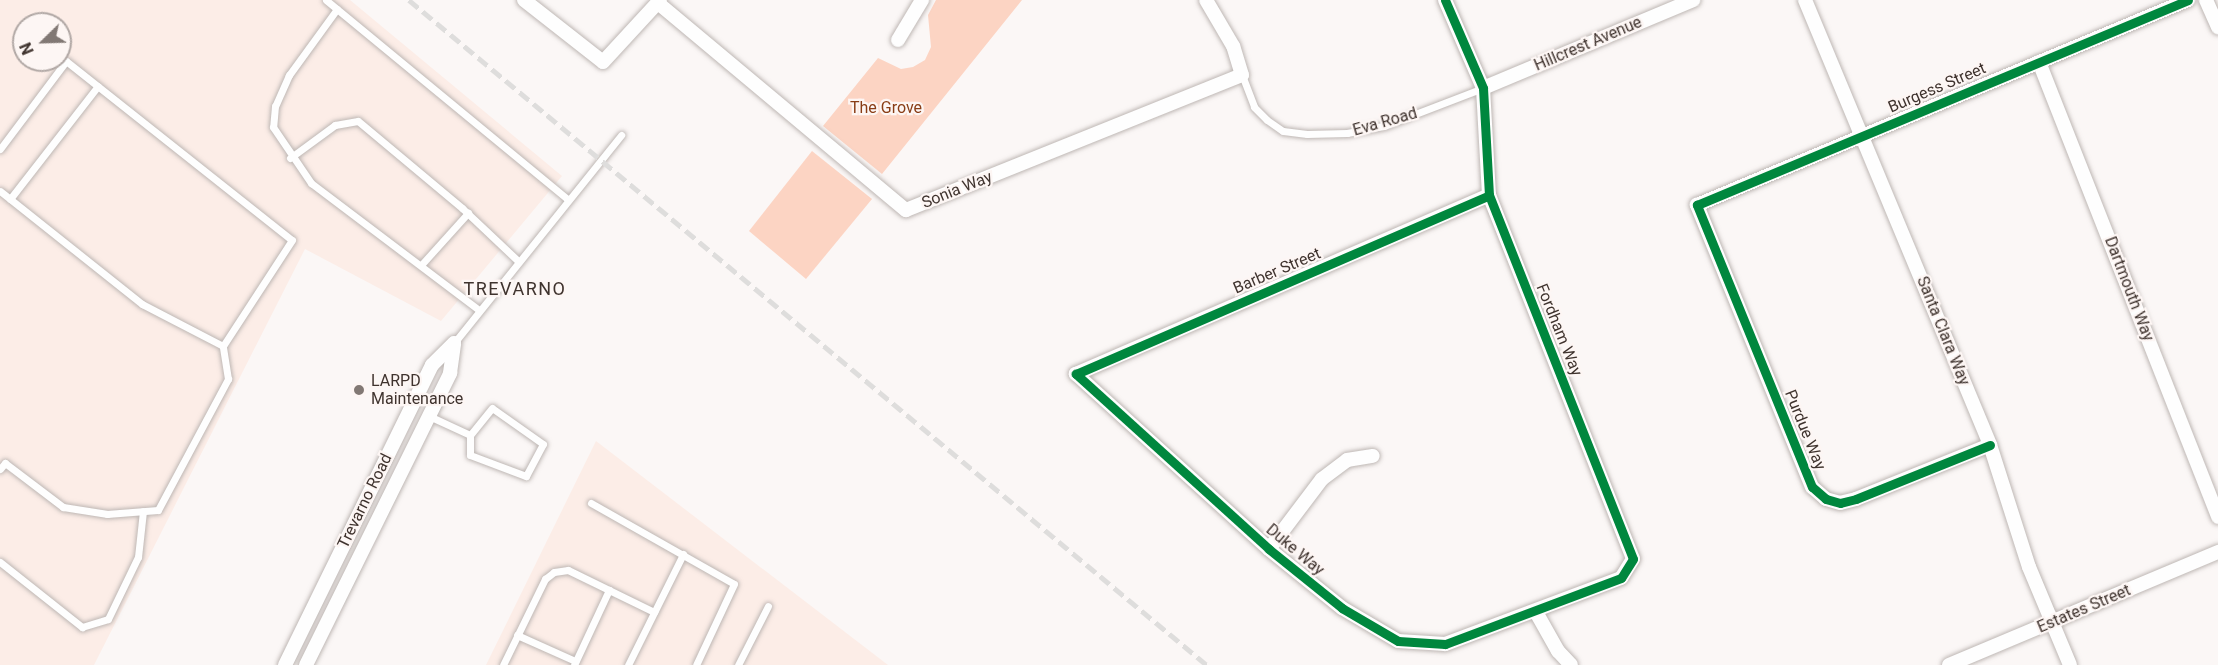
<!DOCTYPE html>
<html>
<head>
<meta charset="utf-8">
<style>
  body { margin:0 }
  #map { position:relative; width:2218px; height:665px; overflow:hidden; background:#fbf7f6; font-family:Roboto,sans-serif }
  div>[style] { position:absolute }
  .built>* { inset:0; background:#fcede7 }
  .green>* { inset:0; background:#fcd4c3 }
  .roads { filter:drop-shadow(0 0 2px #beb7b4) drop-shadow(0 0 2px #beb7b4) }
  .lane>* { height:7px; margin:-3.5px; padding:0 3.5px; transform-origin:3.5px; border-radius:3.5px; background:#fefefe }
  .street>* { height:14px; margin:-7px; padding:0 7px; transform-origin:7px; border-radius:7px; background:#fefefe }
  .rail>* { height:4.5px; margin-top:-2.25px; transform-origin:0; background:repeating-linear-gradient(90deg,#dedddc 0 12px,transparent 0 18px) }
  .cycleway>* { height:9px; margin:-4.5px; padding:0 4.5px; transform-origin:4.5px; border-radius:4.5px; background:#00873e }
  .dots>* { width:16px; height:16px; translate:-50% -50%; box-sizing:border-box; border:3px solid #fdf6f4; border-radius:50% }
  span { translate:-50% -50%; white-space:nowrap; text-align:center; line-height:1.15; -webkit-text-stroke:4.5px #fdf6f4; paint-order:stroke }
  .street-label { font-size:16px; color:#3f332e }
  .park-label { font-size:16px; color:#893d16 }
  .poi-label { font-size:16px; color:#3f332e }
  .left { translate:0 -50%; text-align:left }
  .neighbourhood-label { font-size:18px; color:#3f332e; letter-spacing:1.5px }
  .north { position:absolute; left:12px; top:12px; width:60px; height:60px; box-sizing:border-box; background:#fdf6f4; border:2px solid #b1a8a5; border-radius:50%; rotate:247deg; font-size:16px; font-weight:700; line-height:24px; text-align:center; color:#3f332e }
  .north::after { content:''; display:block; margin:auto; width:21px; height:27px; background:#817874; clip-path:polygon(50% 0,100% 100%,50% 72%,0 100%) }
</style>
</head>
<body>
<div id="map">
  <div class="built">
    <i style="clip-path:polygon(evenodd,0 0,350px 0,562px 176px,441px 321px,305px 249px,94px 665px,0 665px,0 0,24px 24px,60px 24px,60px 60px,24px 60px,24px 24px)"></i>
    <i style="clip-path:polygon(596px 441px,888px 665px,486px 665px)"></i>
  </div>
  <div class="green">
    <i style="clip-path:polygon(936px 0,1022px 0,882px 174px,823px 126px,878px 58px,901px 69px,913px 67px,925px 60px,931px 47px,928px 15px)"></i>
    <i style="clip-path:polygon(812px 151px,872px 199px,806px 279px,749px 231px)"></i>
  </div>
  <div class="roads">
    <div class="lane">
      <i style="left:326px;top:0;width:313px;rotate:39.5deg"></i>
      <i style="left:337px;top:9px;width:82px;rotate:126deg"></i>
      <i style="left:289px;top:75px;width:34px;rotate:114deg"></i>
      <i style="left:275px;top:106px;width:21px;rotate:95deg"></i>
      <i style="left:273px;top:127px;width:68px;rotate:55.8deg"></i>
      <i style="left:311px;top:183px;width:211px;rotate:37.1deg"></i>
      <i style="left:1242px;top:75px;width:34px;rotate:69deg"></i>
      <i style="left:1254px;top:107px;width:18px;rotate:45deg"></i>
      <i style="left:1267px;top:120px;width:19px;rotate:35deg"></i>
      <i style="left:1283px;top:131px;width:24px;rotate:7deg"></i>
      <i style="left:1307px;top:134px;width:40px;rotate:-1.4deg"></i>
      <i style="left:1347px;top:133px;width:38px;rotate:-11deg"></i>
      <i style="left:1384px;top:126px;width:106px;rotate:-21deg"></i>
      <i style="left:0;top:149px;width:110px;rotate:-53.1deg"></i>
      <i style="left:66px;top:61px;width:288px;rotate:38.4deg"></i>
      <i style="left:292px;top:240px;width:126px;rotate:123.1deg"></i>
      <i style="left:223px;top:346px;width:91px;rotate:-152.6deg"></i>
      <i style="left:142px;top:304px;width:181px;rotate:-141.5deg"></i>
      <i style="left:290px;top:158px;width:56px;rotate:-36.3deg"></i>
      <i style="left:335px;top:125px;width:23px;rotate:-10deg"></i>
      <i style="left:358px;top:121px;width:136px;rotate:39.9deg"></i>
      <i style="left:462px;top:208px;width:77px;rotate:43.4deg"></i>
      <i style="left:10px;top:199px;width:143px;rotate:-52.1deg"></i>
      <i style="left:422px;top:264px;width:69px;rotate:-48deg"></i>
      <i style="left:454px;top:343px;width:267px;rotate:-51.2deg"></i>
      <i style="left:429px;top:416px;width:45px;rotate:24.9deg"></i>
      <i style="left:470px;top:435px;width:20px;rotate:90deg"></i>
      <i style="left:470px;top:455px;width:60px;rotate:20.6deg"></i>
      <i style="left:526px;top:476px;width:36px;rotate:-62deg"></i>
      <i style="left:543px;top:444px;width:62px;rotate:-144.8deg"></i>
      <i style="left:492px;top:408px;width:35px;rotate:129deg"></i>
      <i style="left:0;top:469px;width:8px;rotate:-50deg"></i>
      <i style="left:5px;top:463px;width:73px;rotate:37.2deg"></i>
      <i style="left:63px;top:507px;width:45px;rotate:9deg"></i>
      <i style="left:107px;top:514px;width:51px;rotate:-4.5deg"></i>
      <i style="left:158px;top:510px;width:149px;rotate:-61.9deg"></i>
      <i style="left:228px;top:379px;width:33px;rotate:-99deg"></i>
      <i style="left:591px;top:503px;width:164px;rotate:29.5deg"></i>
      <i style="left:734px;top:584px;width:89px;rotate:115.1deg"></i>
      <i style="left:0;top:562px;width:105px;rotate:38.4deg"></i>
      <i style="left:82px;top:627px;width:27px;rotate:-17deg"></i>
      <i style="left:108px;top:619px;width:69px;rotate:-64.2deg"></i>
      <i style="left:138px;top:557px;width:46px;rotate:-83.8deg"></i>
      <i style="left:517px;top:635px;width:64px;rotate:24.1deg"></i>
      <i style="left:503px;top:665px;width:96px;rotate:-64deg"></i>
      <i style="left:545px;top:579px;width:11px;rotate:-38deg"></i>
      <i style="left:554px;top:572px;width:14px;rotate:-8deg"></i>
      <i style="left:568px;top:570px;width:96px;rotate:26deg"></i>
      <i style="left:574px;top:665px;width:83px;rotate:-65deg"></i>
      <i style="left:628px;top:665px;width:124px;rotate:-63.6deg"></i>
      <i style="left:738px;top:665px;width:66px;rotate:-63deg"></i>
    </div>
    <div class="street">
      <i style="left:524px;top:0;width:100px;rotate:38.1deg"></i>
      <i style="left:603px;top:62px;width:84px;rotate:-47.4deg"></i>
      <i style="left:1445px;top:0;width:96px;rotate:66.6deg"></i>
      <i style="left:1483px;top:88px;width:107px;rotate:86.8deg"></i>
      <i style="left:1489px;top:195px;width:391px;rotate:68.4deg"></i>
      <i style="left:1633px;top:559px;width:22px;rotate:122deg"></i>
      <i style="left:1621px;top:578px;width:188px;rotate:159.4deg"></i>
      <i style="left:1445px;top:644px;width:47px;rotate:-176.3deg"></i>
      <i style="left:1398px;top:641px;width:65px;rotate:-149.5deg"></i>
      <i style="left:1342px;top:608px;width:94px;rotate:-141.1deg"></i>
      <i style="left:1269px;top:549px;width:261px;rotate:-137.8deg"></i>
      <i style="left:1076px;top:374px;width:450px;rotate:-23.4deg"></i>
      <i style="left:1805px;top:0;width:482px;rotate:67.4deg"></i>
      <i style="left:1990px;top:445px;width:128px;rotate:72.3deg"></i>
      <i style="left:2029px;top:567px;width:106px;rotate:67.3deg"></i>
      <i style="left:2206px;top:0;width:30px;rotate:66deg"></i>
      <i style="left:658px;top:3px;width:323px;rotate:39.9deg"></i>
      <i style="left:906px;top:210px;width:362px;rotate:-21.9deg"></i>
      <i style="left:1242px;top:75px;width:30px;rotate:-107deg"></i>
      <i style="left:1233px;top:46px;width:53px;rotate:-120.4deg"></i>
      <i style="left:898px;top:40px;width:47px;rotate:-59deg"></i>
      <i style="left:2039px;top:62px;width:489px;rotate:68.5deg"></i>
      <i style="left:1483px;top:88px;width:228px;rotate:-22.7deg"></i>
      <i style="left:1990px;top:445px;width:144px;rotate:158.1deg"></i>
      <i style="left:1856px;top:499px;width:16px;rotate:166deg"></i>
      <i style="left:1840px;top:503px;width:15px;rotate:-164deg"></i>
      <i style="left:1826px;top:499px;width:18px;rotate:-139deg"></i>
      <i style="left:1812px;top:487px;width:305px;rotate:-112.2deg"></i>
      <i style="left:1697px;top:205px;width:532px;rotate:-22.66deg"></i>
      <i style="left:1269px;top:549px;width:88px;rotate:-52.9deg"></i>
      <i style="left:1322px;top:479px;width:31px;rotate:-37deg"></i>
      <i style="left:1347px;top:460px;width:26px;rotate:-9deg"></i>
      <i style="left:1536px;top:612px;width:45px;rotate:60.6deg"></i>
      <i style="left:1558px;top:651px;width:19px;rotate:47deg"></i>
      <i style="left:285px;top:665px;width:334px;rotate:-63.9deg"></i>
      <i style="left:432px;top:365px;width:31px;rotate:-45deg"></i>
      <i style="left:306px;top:665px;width:326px;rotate:-63.7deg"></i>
      <i style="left:450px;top:373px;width:30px;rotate:-82deg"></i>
      <i style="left:1949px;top:665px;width:292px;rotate:-22.8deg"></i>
    </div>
  </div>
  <div class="rail">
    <i style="left:409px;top:0;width:1039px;rotate:39.81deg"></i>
  </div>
  <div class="cycleway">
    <i style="left:1445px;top:0;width:96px;rotate:66.6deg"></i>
    <i style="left:1483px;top:88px;width:107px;rotate:86.8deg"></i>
    <i style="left:1489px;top:195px;width:391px;rotate:68.4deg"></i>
    <i style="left:1633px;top:559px;width:22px;rotate:122deg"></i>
    <i style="left:1621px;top:578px;width:188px;rotate:159.4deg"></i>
    <i style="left:1445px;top:644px;width:47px;rotate:-176.3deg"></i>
    <i style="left:1398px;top:641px;width:65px;rotate:-149.5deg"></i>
    <i style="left:1342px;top:608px;width:94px;rotate:-141.1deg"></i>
    <i style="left:1269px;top:549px;width:261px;rotate:-137.8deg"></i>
    <i style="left:1076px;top:374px;width:450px;rotate:-23.4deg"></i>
    <i style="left:1990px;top:445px;width:144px;rotate:158.1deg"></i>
    <i style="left:1856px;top:499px;width:16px;rotate:166deg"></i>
    <i style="left:1840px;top:503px;width:15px;rotate:-164deg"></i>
    <i style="left:1826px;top:499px;width:18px;rotate:-139deg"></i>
    <i style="left:1812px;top:487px;width:305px;rotate:-112.2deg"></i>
    <i style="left:1697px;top:205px;width:532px;rotate:-22.66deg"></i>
  </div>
  <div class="dots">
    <i style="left:359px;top:390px;background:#817874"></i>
  </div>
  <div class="street-label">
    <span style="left:1588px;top:44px;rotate:-23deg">Hillcrest Avenue</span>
    <span style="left:1937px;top:88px;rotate:-23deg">Burgess Street</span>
    <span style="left:1385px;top:122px;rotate:-16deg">Eva Road</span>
    <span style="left:957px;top:190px;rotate:-22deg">Sonia Way</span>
    <span style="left:1277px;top:271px;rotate:-23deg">Barber Street</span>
    <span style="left:2129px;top:289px;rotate:69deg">Dartmouth Way</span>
    <span style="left:1559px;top:330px;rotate:68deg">Fordham Way</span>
    <span style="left:1943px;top:331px;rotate:68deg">Santa Clara Way</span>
    <span style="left:1805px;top:430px;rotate:68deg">Purdue Way</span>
    <span style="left:365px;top:501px;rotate:-64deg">Trevarno Road</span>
    <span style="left:1295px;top:550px;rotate:40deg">Duke Way</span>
    <span style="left:2084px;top:609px;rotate:-23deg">Estates Street</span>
  </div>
  <div class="park-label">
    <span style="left:886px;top:108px">The Grove</span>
  </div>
  <div class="poi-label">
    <span class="left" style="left:371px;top:390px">LARPD<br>Maintenance</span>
  </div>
  <div class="neighbourhood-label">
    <span style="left:515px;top:289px">TREVARNO</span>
  </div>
  <div class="north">N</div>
</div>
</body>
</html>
